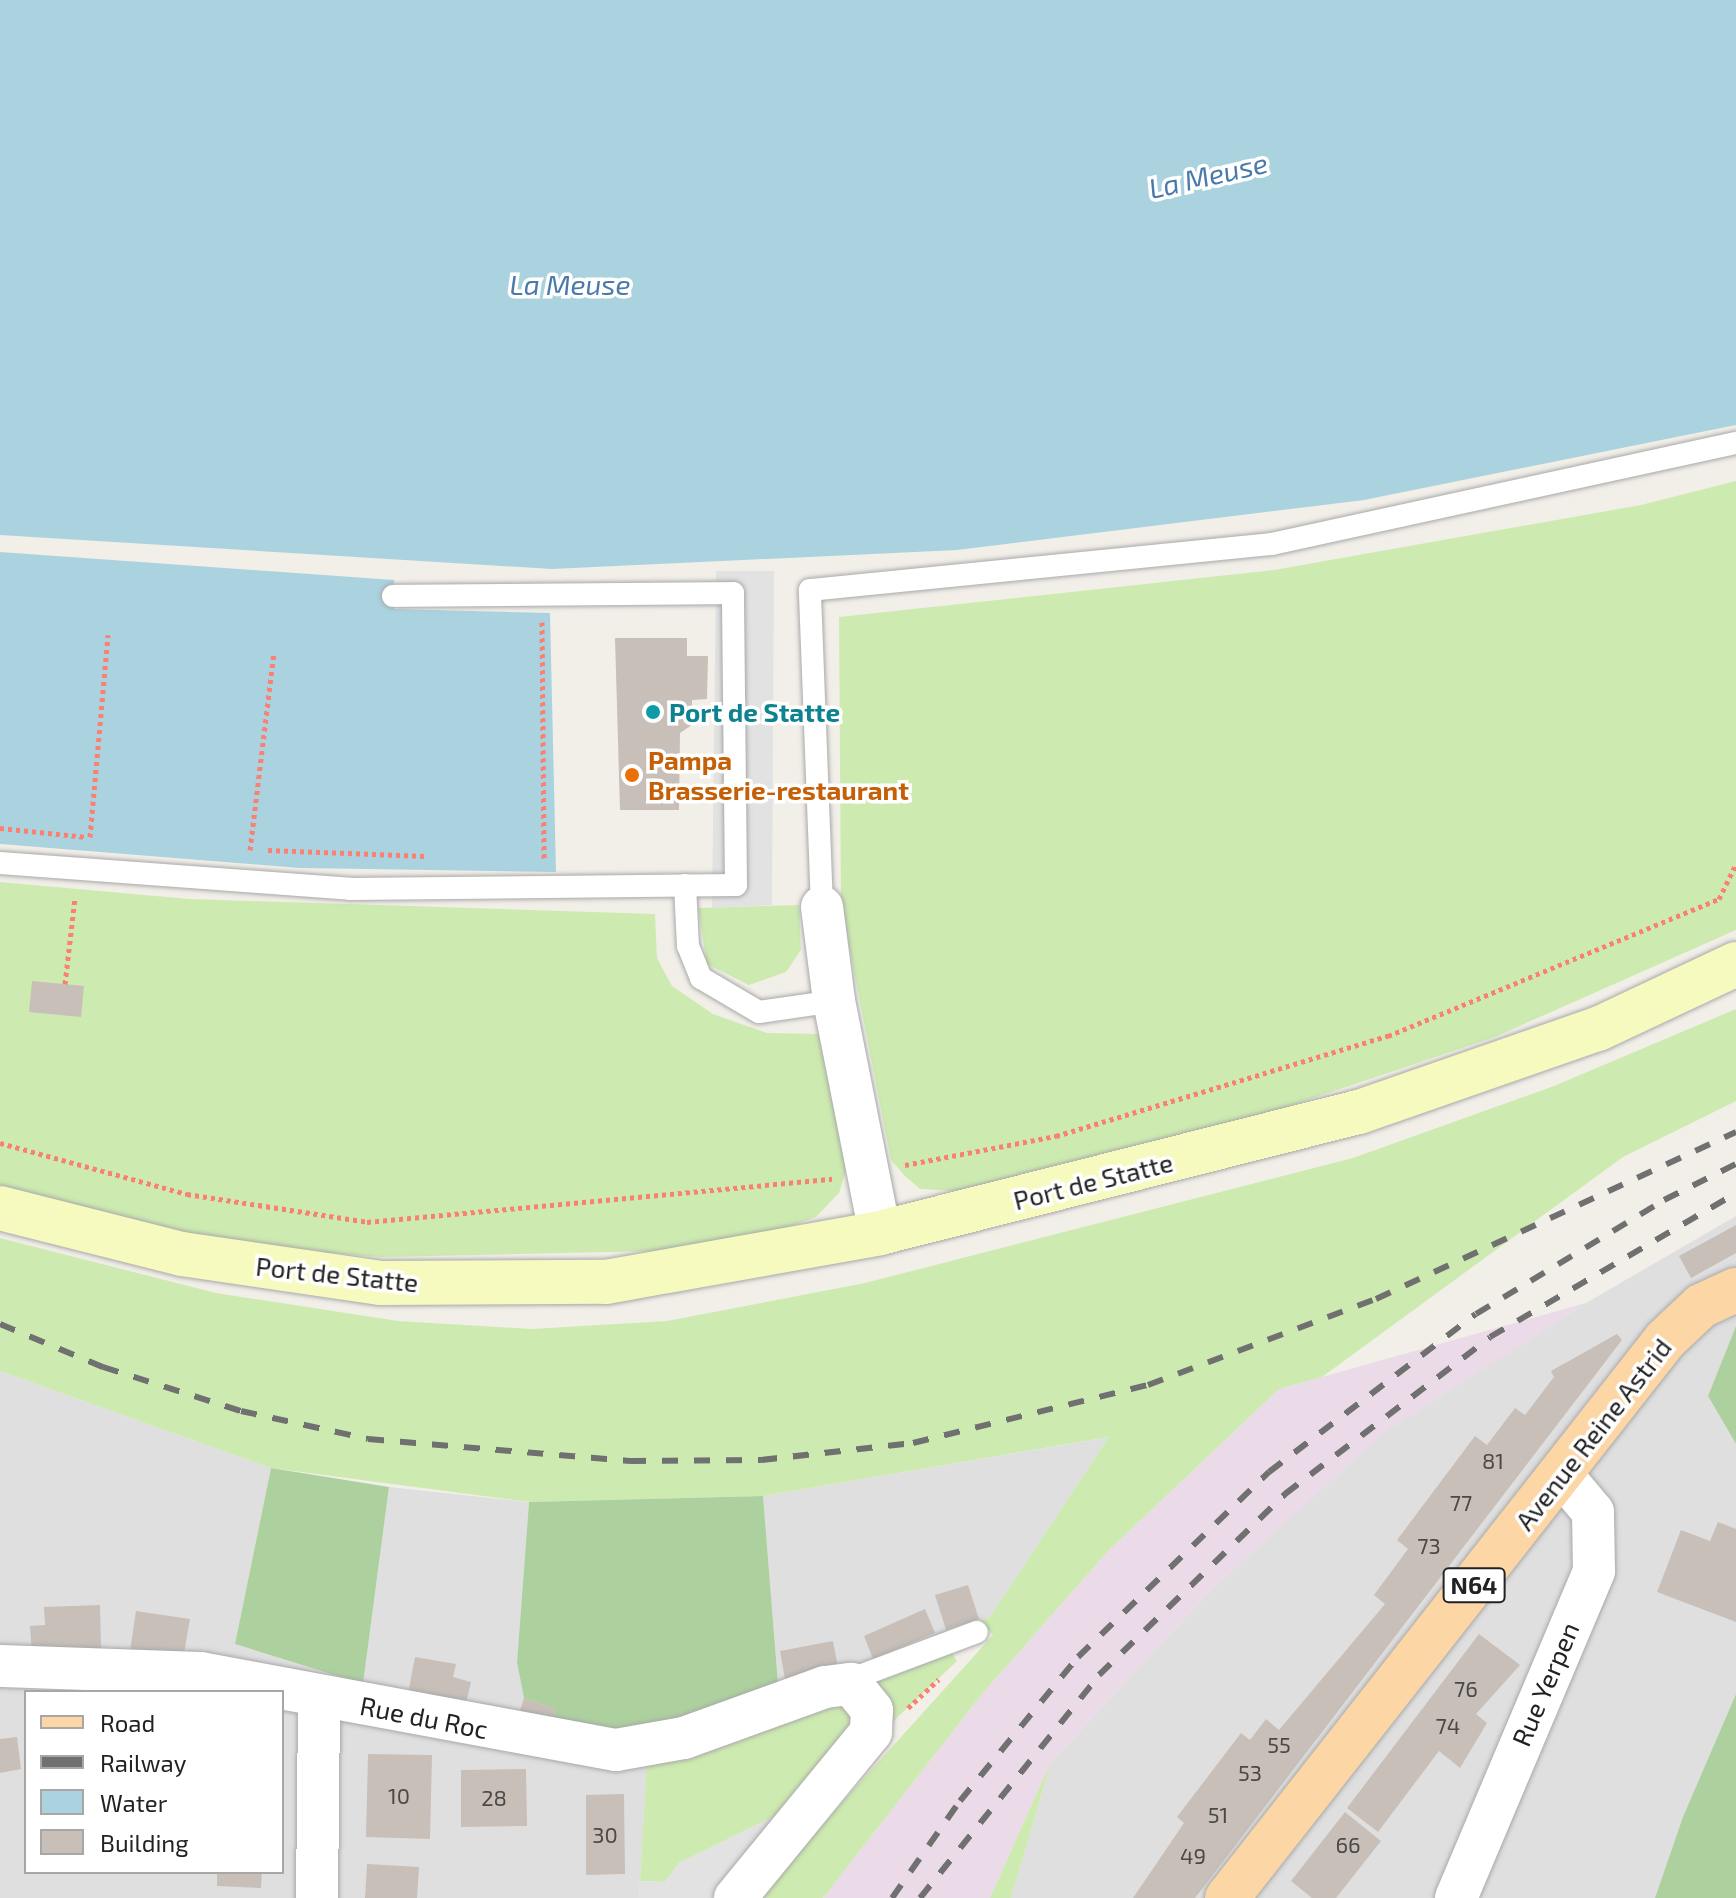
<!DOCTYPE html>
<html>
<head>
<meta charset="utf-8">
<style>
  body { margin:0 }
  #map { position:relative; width:1736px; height:1898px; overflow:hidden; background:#f2efe9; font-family:"Exo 2",sans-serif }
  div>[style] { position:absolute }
  .residential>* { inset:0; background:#e0dfdf }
  .industrial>* { inset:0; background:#ebdbe8 }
  .grass>* { inset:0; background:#cdebb0 }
  .forest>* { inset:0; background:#add19e }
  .parking>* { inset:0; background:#e2e2e2 }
  .water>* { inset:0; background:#aad3df }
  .building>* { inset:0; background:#c7bfb8 }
  .path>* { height:5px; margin-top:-2.5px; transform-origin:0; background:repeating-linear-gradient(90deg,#fa8072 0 4px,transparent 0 8px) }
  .roads { filter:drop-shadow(0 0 2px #a9a9a9) drop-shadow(0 0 2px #a9a9a9) }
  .lane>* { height:22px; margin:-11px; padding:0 11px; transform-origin:11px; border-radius:11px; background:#fff }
  .street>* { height:42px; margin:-21px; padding:0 21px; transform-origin:21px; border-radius:21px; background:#fff }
  .secondary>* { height:44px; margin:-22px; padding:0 22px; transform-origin:22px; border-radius:22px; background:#f7fabf }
  .primary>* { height:44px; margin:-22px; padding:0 22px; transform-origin:22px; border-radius:22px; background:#fcd6a4 }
  .rail>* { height:6px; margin-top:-3px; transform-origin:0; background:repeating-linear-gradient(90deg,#707070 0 16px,transparent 0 32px) }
  .dots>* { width:22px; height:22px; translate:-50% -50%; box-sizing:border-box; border:4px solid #fff; border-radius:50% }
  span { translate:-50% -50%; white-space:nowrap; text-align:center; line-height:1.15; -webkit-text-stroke:7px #fff; paint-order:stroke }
  .number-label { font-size:22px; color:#4b4948 }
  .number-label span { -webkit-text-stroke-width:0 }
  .shield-label span { padding:2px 6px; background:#fff; border:2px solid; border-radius:6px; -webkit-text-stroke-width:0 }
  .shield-label { font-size:24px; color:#222; font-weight:700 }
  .culture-label { font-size:26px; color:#0d838f; font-weight:700 }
  .left { translate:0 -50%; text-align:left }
  .food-label { font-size:26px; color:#c56008; font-weight:700 }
  .street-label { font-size:26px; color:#222 }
  .water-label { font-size:28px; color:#4a7aab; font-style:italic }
  .legend { position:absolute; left:24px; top:1690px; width:260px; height:184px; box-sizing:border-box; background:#fff; border:2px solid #a7a7a7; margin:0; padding:10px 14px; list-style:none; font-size:24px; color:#222 }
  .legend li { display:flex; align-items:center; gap:16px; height:40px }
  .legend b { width:40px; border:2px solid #a7a7a7 }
</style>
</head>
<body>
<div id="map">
  <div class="residential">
    <i style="clip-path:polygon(1736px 1216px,1736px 1326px,1708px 1396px,1736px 1444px,1736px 1694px,1655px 1898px,1011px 1898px,1051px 1762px,1209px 1592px,1376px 1437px,1586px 1303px)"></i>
    <i style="clip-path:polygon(evenodd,0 1371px,271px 1468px,235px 1644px,363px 1684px,389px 1487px,529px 1502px,517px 1661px,648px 1747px,639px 1898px,0 1898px,0 1371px,26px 1692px,282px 1692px,282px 1872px,26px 1872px,26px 1692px)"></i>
    <i style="clip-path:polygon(1110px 1437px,990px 1617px,779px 1696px,763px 1496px)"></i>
  </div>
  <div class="industrial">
    <i style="clip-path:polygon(1586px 1303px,1386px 1431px,1209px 1592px,1051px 1762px,990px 1898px,823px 1898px,982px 1694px,1109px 1550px,1279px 1389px)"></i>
  </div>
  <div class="grass">
    <i style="clip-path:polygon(1736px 481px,1736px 930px,1495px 1037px,1227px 1127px,956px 1191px,920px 1189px,905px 1176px,891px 1160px,841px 905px,839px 617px,1274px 570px,1641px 505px)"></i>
    <i style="clip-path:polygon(0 882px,189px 899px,655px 914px,657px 958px,672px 986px,713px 1014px,767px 1033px,824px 1034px,850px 1158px,839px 1193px,816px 1217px,780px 1230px,654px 1251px,382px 1257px,248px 1247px,133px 1228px,0 1188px)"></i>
    <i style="clip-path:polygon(799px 905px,801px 950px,786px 972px,749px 985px,707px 964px,698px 908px)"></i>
    <i style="clip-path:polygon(1736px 1009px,1736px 1101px,1623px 1157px,1322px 1377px,1279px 1389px,1109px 1550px,982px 1694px,823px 1898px,756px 1898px,993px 1635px,980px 1621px,990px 1617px,1109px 1437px,763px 1496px,529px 1502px,271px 1468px,0 1371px,0 1238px,216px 1293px,398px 1321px,532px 1329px,667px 1321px,865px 1283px,1353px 1158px,1554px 1086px)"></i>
    <i style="clip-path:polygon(950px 1650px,957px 1661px,882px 1732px,869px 1681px)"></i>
    <i style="clip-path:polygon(819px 1701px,847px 1707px,852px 1726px,799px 1804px,679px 1863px,665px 1882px,640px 1881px,647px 1760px)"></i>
    <i style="clip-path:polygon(1051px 1762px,1011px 1898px,990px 1898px,1049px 1766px)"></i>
  </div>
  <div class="forest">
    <i style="clip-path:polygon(1736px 1326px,1736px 1444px,1708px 1396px)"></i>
    <i style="clip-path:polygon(271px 1468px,389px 1487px,363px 1684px,235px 1644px)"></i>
    <i style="clip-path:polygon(763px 1496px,779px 1696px,648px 1747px,549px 1733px,556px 1709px,524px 1698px,517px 1662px,529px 1502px)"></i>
    <i style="clip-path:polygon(1736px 1694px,1736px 1898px,1655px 1898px,1683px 1817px)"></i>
  </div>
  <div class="parking">
    <i style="clip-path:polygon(716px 571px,774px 571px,772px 905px,712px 908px)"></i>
    <i style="clip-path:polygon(799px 1804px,720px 1898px,639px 1898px,640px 1881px,665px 1882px,679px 1863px)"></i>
  </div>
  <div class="water">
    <i style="clip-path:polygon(0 0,1736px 0,1736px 425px,1364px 500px,957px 550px,552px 569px,0 535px)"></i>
    <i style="clip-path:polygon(0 552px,394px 580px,394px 609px,550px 613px,556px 872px,300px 868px,0 844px)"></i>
  </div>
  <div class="building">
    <i style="clip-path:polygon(615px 638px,687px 638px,687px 656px,708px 656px,707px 699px,692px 700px,692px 725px,680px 733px,679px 810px,620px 810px)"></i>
    <i style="clip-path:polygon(32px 981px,84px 986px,81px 1017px,29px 1012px)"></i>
    <i style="clip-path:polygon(1736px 1225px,1736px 1253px,1691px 1278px,1679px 1256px)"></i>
    <i style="clip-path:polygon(1617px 1334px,1622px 1340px,1195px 1898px,1133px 1898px,1184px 1823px,1177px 1817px,1241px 1733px,1250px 1740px,1266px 1719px,1279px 1730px,1385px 1604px,1374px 1595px,1408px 1549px,1397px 1540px,1475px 1436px,1487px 1445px,1515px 1408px,1525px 1415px,1554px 1377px,1551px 1371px)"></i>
    <i style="clip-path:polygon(1718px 1522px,1736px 1529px,1736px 1622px,1657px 1592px,1681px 1530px,1710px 1541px)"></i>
    <i style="clip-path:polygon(968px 1585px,979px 1619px,946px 1630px,935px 1595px)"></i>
    <i style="clip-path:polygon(100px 1605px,101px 1650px,32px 1654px,30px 1626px,45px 1625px,44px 1607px)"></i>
    <i style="clip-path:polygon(925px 1609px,935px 1633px,873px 1659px,864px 1636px)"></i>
    <i style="clip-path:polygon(136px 1611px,190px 1619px,183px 1659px,130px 1651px)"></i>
    <i style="clip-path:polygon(1479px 1634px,1520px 1665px,1476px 1714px,1487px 1723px,1460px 1768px,1439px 1751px,1378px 1832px,1347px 1808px)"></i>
    <i style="clip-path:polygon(833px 1641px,839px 1673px,787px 1690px,780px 1651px)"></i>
    <i style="clip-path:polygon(415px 1657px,456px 1664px,453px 1677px,471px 1682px,464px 1712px,407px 1699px)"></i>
    <i style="clip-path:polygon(524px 1698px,556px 1709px,549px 1733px,516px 1722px)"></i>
    <i style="clip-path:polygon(17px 1737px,21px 1769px,0 1773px,0 1739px)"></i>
    <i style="clip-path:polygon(368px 1754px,432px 1755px,430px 1839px,366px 1837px)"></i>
    <i style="clip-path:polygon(526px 1769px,527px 1826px,461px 1827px,461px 1770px)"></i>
    <i style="clip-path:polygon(624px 1794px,625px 1874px,586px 1875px,586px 1795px)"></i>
    <i style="clip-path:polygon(1345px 1812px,1381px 1841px,1336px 1898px,1312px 1898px,1291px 1881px)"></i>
    <i style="clip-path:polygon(367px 1864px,419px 1867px,417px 1898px,365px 1898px)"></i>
    <i style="clip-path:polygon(217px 1872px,262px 1872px,261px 1888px,217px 1886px)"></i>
  </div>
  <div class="path">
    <i style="left:542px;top:622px;width:238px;rotate:89.5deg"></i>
    <i style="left:0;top:828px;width:87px;rotate:5.9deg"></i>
    <i style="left:90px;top:837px;width:203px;rotate:-84.9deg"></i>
    <i style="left:250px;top:850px;width:200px;rotate:-83.1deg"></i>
    <i style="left:268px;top:850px;width:158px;rotate:2.2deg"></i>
    <i style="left:65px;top:984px;width:87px;rotate:-83.4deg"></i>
    <i style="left:0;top:1143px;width:194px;rotate:15.3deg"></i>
    <i style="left:187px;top:1194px;width:182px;rotate:8.8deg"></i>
    <i style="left:367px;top:1222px;width:467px;rotate:-5.3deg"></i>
    <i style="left:905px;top:1165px;width:154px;rotate:-10.9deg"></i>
    <i style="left:1056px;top:1136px;width:347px;rotate:-16.8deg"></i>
    <i style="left:1388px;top:1036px;width:358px;rotate:-22.5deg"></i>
    <i style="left:1719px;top:899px;width:39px;rotate:-64deg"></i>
    <i style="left:908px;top:1708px;width:42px;rotate:-43.1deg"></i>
  </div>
  <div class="roads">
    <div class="lane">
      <i style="left:0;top:863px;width:351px;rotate:4.2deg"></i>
      <i style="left:350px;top:889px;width:386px;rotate:-0.6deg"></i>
      <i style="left:736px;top:885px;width:292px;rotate:-90.6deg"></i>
      <i style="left:733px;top:593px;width:340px;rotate:179.5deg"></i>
      <i style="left:685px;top:885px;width:61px;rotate:87.2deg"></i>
      <i style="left:688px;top:946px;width:35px;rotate:68deg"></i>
      <i style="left:701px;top:978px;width:67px;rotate:30.4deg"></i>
      <i style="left:759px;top:1012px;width:76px;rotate:-8.3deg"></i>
      <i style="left:822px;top:907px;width:317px;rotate:-92.2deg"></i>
      <i style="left:810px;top:590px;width:464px;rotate:-5.7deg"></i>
      <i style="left:1272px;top:544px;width:475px;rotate:-12.3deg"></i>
      <i style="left:841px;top:1683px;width:145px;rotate:-20.6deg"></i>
    </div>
    <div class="street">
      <i style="left:822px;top:907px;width:95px;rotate:82.7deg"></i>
      <i style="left:834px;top:1001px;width:237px;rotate:78.8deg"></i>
      <i style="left:0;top:1666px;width:200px;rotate:2deg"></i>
      <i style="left:200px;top:1673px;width:423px;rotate:10.5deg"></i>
      <i style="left:616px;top:1750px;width:69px;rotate:-10deg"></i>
      <i style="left:684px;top:1738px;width:150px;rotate:-19.9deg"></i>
      <i style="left:825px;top:1687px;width:26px;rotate:-7deg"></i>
      <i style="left:851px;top:1684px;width:33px;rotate:51deg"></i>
      <i style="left:872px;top:1710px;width:22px;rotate:93deg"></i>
      <i style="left:871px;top:1732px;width:215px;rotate:129.3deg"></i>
      <i style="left:317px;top:1898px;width:201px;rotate:-89.4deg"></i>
      <i style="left:1456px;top:1898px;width:355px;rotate:-67.1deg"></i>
      <i style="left:1594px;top:1571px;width:59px;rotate:-91deg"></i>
      <i style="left:1593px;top:1512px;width:50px;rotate:-130.1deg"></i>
    </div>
    <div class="secondary">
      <i style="left:0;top:1208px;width:188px;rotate:14.2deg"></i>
      <i style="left:182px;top:1254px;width:200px;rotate:8.3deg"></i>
      <i style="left:380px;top:1283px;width:226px;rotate:-0.3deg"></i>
      <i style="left:606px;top:1282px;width:278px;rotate:-10.1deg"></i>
      <i style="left:880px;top:1233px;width:494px;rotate:-14.2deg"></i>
      <i style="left:1359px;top:1112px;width:253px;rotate:-19.2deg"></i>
      <i style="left:1598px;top:1029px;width:153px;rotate:-25.2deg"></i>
    </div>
    <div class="primary">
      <i style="left:1227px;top:1898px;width:709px;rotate:-51.87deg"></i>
      <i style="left:1665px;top:1340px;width:50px;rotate:-43.4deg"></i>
      <i style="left:1701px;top:1306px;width:38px;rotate:-25deg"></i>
    </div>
  </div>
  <div class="rail">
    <i style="left:0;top:1324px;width:112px;rotate:22.7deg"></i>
    <i style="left:103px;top:1367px;width:145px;rotate:17.7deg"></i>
    <i style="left:241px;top:1411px;width:130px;rotate:12.4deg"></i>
    <i style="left:368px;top:1439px;width:263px;rotate:4.8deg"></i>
    <i style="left:630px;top:1461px;width:131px;rotate:-0.4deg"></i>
    <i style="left:761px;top:1460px;width:153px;rotate:-6.4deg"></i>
    <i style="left:913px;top:1443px;width:242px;rotate:-13.9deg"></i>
    <i style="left:1148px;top:1385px;width:244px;rotate:-20.7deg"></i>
    <i style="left:1376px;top:1299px;width:397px;rotate:-24.9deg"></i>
    <i style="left:892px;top:1898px;width:118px;rotate:-55deg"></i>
    <i style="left:960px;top:1801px;width:186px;rotate:-50.7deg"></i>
    <i style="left:1078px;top:1657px;width:266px;rotate:-44.1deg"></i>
    <i style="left:1269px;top:1472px;width:260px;rotate:-37.4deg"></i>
    <i style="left:1476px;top:1314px;width:220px;rotate:-31.2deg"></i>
    <i style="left:1664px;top:1200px;width:80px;rotate:-26.6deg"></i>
    <i style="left:920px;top:1898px;width:286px;rotate:-51.2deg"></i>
    <i style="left:1099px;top:1675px;width:260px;rotate:-44.2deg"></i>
    <i style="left:1285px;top:1494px;width:258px;rotate:-37.4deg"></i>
    <i style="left:1490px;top:1337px;width:285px;rotate:-30.3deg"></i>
  </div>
  <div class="dots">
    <i style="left:653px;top:712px;background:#0f9aa8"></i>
    <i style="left:632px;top:775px;background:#e8710a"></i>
  </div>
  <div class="number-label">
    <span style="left:1493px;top:1461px">81</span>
    <span style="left:1461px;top:1503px">77</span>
    <span style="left:1429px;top:1546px">73</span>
    <span style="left:1466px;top:1689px">76</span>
    <span style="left:1448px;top:1726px">74</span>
    <span style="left:1279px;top:1745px">55</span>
    <span style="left:1250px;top:1773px">53</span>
    <span style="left:399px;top:1796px">10</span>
    <span style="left:494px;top:1798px">28</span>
    <span style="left:1218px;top:1815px">51</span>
    <span style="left:605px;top:1835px">30</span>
    <span style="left:1348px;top:1845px">66</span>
    <span style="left:1193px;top:1856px">49</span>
  </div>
  <div class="shield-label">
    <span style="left:1474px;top:1585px">N64</span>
  </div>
  <div class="culture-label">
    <span class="left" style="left:669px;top:712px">Port de Statte</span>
  </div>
  <div class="food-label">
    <span class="left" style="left:648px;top:775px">Pampa<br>Brasserie-restaurant</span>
  </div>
  <div class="street-label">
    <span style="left:1093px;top:1181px;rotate:-14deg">Port de Statte</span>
    <span style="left:337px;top:1274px;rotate:6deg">Port de Statte</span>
    <span style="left:1593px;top:1434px;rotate:-52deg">Avenue Reine Astrid</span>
    <span style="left:1545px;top:1684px;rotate:-67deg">Rue Yerpen</span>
    <span style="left:424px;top:1717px;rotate:11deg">Rue du Roc</span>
  </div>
  <div class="water-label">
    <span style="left:1208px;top:175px;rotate:-13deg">La Meuse</span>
    <span style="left:570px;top:284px">La Meuse</span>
  </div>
  <ul class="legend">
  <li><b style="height:10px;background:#fcd6a4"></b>Road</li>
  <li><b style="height:10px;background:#707070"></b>Railway</li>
  <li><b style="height:22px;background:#aad3df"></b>Water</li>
  <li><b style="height:22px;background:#c7bfb8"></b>Building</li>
  </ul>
</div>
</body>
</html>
